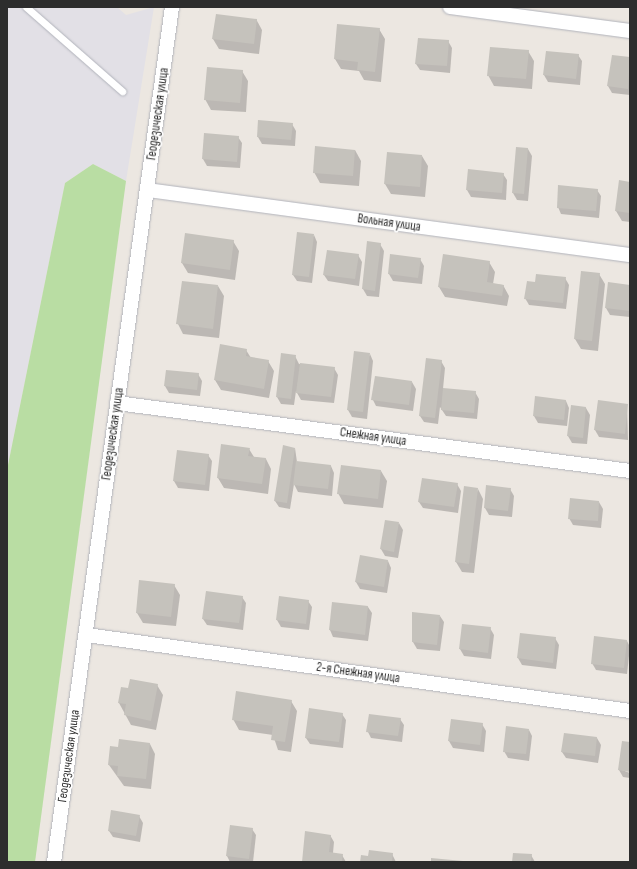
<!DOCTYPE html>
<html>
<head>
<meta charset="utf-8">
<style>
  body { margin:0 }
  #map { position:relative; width:637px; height:869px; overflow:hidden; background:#ece7e1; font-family:"Sofia Sans Condensed",sans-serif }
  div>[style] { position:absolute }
  .industrial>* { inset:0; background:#e2e0e6 }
  .green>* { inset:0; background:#b9dda3 }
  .shadow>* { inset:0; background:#0003 }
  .building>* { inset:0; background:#c5c2bc }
  .roads { filter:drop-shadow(0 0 1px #b1b3bb) drop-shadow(0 0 1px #b1b3bb) }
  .service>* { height:7px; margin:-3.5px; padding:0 3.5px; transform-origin:3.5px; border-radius:3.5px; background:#fff }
  .minor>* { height:14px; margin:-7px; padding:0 7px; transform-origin:7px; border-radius:7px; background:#fff }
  span { translate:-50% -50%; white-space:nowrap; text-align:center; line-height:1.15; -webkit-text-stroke:3.5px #fff; paint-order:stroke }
  .street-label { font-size:13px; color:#2d2d2d }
  .frame { position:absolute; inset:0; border:8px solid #2d2d2d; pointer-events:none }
</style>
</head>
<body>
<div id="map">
  <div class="industrial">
    <i style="clip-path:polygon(7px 7px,117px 7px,126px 15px,154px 7px,126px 181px,93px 164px,65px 183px,7px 470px)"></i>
  </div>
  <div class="green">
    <i style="clip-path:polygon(93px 164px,126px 181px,35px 862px,7px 862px,7px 470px,65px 183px)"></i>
  </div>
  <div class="shadow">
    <i style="clip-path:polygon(256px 19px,262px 30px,259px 54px,219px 49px,213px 39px)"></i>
    <i style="clip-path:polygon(379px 29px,385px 39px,381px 82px,364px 80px,359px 71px,341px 69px,335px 59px)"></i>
    <i style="clip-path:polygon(448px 41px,452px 48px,450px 73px,420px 70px,416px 64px)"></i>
    <i style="clip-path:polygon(528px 51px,534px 61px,532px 89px,494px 86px,488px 75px)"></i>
    <i style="clip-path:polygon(578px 55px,582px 61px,580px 85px,548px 82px,544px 75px)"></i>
    <i style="clip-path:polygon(613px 56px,630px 58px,630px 95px,612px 93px,608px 86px)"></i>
    <i style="clip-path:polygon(242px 71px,248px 81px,246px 112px,211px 110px,205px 99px)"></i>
    <i style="clip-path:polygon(292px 124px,296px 131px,295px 146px,262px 144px,258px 137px)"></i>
    <i style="clip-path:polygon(238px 137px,242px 143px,240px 168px,207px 166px,203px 159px)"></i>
    <i style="clip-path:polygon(517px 148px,528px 149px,532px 156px,528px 201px,517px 200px,513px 193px)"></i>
    <i style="clip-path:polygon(355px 150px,361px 161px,359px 186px,320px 183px,314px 172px)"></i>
    <i style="clip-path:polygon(422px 156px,428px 166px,425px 197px,391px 194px,385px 184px)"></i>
    <i style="clip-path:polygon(503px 174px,507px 180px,506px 200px,471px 197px,467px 190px)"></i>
    <i style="clip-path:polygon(630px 183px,630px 222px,622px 221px,616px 211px)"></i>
    <i style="clip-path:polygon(597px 190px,601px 196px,599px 218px,561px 214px,558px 207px)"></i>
    <i style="clip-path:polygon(186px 234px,233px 241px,239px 251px,235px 280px,188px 273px,182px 263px)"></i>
    <i style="clip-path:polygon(314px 235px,317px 242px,312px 283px,297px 281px,293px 275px)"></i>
    <i style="clip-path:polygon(380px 244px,384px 251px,379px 297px,367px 296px,363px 289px)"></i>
    <i style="clip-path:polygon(358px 255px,362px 262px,359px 286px,328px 281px,324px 275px)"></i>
    <i style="clip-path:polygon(420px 259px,424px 266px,422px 284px,393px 281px,389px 274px)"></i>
    <i style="clip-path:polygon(489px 262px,495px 272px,493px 284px,503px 285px,509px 296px,507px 306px,445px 297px,439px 287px)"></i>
    <i style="clip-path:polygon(582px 272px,599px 274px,605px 284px,598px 351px,581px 349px,575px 339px)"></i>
    <i style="clip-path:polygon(565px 278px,569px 285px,566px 309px,529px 305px,525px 298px,535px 283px)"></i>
    <i style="clip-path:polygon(218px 286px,224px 296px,219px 338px,183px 334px,178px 324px)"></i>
    <i style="clip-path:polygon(630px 286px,630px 317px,610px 315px,606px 308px)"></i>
    <i style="clip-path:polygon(246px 350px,251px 358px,268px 361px,274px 371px,269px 398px,221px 390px,215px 380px)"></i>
    <i style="clip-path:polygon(370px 354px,373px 361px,367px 419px,352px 417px,348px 410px)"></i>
    <i style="clip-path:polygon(295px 356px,299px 364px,334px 368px,338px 375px,334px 403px,301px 400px,296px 391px,294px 405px,281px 404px,277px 397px)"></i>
    <i style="clip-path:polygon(441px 361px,445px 368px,443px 389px,475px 392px,479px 399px,477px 419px,446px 416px,440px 407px,438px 424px,424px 422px,420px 416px)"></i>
    <i style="clip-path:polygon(198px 374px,202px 381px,200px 396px,169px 393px,165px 386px)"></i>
    <i style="clip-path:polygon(412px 382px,416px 389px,413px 411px,376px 406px,373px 400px)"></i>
    <i style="clip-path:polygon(536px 397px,566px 401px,569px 408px,567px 426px,538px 423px,534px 416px)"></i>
    <i style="clip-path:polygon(627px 405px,628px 440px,599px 437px,595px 430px)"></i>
    <i style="clip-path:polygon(572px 407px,586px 408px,590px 415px,587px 444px,572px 443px,568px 436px)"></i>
    <i style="clip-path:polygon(295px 448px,297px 462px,331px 466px,334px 473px,332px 496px,298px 492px,294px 484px,290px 509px,279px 507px,275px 501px)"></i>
    <i style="clip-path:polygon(249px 449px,254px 457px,266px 459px,271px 469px,268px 494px,224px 488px,218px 478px)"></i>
    <i style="clip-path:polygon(208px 455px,212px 461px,209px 491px,178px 488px,174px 481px)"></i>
    <i style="clip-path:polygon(381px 471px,387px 481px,383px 508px,344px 504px,338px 493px)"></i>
    <i style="clip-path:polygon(457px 484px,461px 491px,458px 513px,423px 508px,419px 502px)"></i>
    <i style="clip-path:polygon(478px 489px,483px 499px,474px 573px,462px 572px,456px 562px)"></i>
    <i style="clip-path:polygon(510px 489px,514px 496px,512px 517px,489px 515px,485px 508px)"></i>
    <i style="clip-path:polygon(599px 502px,603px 509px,601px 528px,573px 525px,569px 518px)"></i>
    <i style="clip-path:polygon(399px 523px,403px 530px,398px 558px,385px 556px,381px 549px)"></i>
    <i style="clip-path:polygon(388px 561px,391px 568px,387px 593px,360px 589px,356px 582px)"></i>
    <i style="clip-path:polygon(174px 585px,180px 595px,176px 626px,143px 623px,137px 613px)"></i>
    <i style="clip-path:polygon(242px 597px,246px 603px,243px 630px,207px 625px,203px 619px)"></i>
    <i style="clip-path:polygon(280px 597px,308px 601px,312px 607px,309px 630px,281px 627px,277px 620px)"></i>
    <i style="clip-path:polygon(333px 603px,368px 607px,372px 613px,368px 641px,333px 637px,330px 630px)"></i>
    <i style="clip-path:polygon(440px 616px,444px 622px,440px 651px,417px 649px,413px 642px)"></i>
    <i style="clip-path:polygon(490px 628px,494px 635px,491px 659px,464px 656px,460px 649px)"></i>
    <i style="clip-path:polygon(521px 634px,555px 638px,559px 645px,556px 669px,522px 665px,518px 658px)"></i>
    <i style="clip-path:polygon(627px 641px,630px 647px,627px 674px,596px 670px,592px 663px)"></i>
    <i style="clip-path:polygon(157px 685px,163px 695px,156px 730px,131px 725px,119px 703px,129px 689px)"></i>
    <i style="clip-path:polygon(291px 701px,297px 711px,291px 752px,278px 750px,273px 735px,239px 730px,233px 719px)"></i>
    <i style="clip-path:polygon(342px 714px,346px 720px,343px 748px,310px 744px,306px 738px)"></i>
    <i style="clip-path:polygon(400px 719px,404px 725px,402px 742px,371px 738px,368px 732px)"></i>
    <i style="clip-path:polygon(482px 724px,486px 731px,484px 752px,453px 748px,449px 741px)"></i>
    <i style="clip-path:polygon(529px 730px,532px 736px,529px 761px,508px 758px,504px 751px)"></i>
    <i style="clip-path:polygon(597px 738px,601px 745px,598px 763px,566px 758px,562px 752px)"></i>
    <i style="clip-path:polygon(630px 743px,630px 771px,622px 770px,630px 773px,630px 778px,623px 777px,619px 770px)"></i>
    <i style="clip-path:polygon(150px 744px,155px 754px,151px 789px,124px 786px,109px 765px,119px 748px)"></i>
    <i style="clip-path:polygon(139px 816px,143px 823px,140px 842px,113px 837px,109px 831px)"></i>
    <i style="clip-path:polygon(231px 826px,252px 829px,256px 835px,253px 862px,230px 862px,227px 856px)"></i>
    <i style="clip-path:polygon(330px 835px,334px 842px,333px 853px,342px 855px,346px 862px,303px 862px)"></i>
    <i style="clip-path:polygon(392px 854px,396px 862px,361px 862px,369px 857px)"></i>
    <i style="clip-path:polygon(531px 855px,535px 862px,513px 862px)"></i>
  </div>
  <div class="building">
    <i style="clip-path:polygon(216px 14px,257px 19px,254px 44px,212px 39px)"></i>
    <i style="clip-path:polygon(337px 24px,380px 28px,375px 72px,357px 70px,358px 62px,334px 59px)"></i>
    <i style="clip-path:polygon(418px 38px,449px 40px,447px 66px,415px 64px)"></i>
    <i style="clip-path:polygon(490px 47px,529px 50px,526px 79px,487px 76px)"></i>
    <i style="clip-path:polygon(546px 51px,579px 54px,576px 79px,543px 75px)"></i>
    <i style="clip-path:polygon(612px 55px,630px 57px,628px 89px,607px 86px)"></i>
    <i style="clip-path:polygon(207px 67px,243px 70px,240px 103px,204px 100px)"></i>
    <i style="clip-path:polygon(258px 120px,293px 123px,291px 140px,257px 137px)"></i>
    <i style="clip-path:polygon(204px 133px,239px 136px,237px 162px,202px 159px)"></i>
    <i style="clip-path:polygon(315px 146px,355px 150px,353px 176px,313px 173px)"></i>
    <i style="clip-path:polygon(516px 147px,528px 148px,524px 194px,512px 193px)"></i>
    <i style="clip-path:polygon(387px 152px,422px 155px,420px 187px,384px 184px)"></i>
    <i style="clip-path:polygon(468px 169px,504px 173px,502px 193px,466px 190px)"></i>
    <i style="clip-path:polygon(619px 180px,630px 182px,630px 213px,615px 211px)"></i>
    <i style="clip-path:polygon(558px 185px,598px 189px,596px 211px,557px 208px)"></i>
    <i style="clip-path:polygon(297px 232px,314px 234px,309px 277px,292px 275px)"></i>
    <i style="clip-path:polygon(185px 233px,234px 240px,230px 270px,181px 263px)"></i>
    <i style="clip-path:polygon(367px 241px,381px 243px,375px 291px,362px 289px)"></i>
    <i style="clip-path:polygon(327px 250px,359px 254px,355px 279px,323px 275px)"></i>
    <i style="clip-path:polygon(390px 254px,421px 258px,418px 278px,388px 274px)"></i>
    <i style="clip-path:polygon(443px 254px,490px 261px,487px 282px,504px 285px,502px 296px,438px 287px)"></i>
    <i style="clip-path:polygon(581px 271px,600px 273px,592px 341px,574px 339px)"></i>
    <i style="clip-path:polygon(536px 274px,566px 277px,563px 303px,524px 299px,527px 281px,535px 282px)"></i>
    <i style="clip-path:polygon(182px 281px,218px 285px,213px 329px,176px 324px)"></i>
    <i style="clip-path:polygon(608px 282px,630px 285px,630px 311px,605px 308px)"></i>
    <i style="clip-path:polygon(220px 344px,247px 349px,246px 356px,269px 360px,264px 389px,214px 380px)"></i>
    <i style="clip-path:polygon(354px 351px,370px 353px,363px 412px,347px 410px)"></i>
    <i style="clip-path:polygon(281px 353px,296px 355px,291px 399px,276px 397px)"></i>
    <i style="clip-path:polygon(426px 358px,442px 360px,435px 418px,419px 416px)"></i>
    <i style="clip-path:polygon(300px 363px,335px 367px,331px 397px,296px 393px)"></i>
    <i style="clip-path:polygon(166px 370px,199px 373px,197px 390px,164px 386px)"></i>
    <i style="clip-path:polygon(375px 376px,412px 381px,409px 405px,371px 400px)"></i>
    <i style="clip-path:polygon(443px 388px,476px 391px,474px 413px,441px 410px)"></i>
    <i style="clip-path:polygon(535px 396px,566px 400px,564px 420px,533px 416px)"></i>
    <i style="clip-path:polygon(598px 400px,628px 404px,625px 434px,594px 430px)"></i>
    <i style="clip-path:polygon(571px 405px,586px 407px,583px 438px,567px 436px)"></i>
    <i style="clip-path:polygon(221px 444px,250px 448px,248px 456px,266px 458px,262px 484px,217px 478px)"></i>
    <i style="clip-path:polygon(283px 445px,295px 448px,287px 503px,274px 501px)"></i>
    <i style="clip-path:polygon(177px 450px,209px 454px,205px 485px,173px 481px)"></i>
    <i style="clip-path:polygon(296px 461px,331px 465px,328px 489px,293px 485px)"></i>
    <i style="clip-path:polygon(341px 465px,381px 470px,378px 499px,337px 494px)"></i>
    <i style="clip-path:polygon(422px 478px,458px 483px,454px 507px,418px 502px)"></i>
    <i style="clip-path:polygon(486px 485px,511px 488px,508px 511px,484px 508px)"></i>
    <i style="clip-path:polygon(464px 486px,478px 488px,469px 564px,455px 562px)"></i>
    <i style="clip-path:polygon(570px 498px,599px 501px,598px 521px,568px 519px)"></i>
    <i style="clip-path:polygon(385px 520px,399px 522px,394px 552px,380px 549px)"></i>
    <i style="clip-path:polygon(360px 555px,388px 560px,384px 587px,355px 582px)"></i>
    <i style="clip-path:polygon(139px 580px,175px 584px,171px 617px,136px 613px)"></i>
    <i style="clip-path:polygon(206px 591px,243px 596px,239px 623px,202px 619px)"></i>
    <i style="clip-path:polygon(279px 596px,309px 600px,306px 624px,276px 620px)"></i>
    <i style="clip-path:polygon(332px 602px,368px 606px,365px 635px,329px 630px)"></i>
    <i style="clip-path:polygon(412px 612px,440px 615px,437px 645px,412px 642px)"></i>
    <i style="clip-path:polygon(462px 624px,491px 627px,488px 653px,459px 649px)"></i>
    <i style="clip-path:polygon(520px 633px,556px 637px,553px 663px,517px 658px)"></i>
    <i style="clip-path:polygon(594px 636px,627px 640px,624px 668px,591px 664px)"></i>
    <i style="clip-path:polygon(130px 679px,158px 684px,151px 721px,124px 715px,126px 704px,118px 703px,121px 687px,128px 688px)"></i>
    <i style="clip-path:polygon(236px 691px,292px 700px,285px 742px,271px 740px,273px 726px,232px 720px)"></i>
    <i style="clip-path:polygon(309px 708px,343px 713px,339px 742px,305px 738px)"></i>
    <i style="clip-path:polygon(369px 714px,401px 718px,398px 736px,366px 732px)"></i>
    <i style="clip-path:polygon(451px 719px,483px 723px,480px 745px,448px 741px)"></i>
    <i style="clip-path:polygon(506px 726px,529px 729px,526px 754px,503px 752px)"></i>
    <i style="clip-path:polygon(564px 733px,597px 737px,595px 756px,561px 752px)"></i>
    <i style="clip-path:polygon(119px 739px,150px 743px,146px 779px,117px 776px,118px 766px,108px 765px,110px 746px,118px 747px)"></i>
    <i style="clip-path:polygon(622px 741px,630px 742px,630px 772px,618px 770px)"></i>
    <i style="clip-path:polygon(111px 810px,140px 815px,136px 836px,108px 831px)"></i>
    <i style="clip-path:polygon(230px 825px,253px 828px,249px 859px,226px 856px)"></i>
    <i style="clip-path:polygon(305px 831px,331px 835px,329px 852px,343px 854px,342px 862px,302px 862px)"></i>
    <i style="clip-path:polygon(369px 850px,393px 853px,392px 862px,360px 862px,361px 855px,368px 856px)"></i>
    <i style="clip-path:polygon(513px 853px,532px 854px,531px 862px,512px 862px)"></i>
    <i style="clip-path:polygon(431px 858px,463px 861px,463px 862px,431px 862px)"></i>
  </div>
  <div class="roads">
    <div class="service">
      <i style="left:26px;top:7px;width:128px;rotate:41.2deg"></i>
    </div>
    <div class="minor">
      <i style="left:450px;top:7px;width:182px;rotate:7.6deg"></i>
      <i style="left:148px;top:190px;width:486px;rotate:7.7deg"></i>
      <i style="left:117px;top:403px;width:517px;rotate:7.55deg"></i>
      <i style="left:87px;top:635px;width:548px;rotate:7.97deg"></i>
      <i style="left:54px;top:862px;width:863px;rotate:-82.14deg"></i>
    </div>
  </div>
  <div class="street-label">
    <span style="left:158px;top:114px;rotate:-82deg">Геодезическая улица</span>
    <span style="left:389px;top:223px;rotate:8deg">Вольная улица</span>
    <span style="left:113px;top:434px;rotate:-82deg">Геодезическая улица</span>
    <span style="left:373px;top:437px;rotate:8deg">Снежная улица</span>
    <span style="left:358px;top:673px;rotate:8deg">2-я Снежная улица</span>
    <span style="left:69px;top:756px;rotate:-82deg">Геодезическая улица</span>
  </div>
  <div class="frame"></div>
</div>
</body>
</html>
